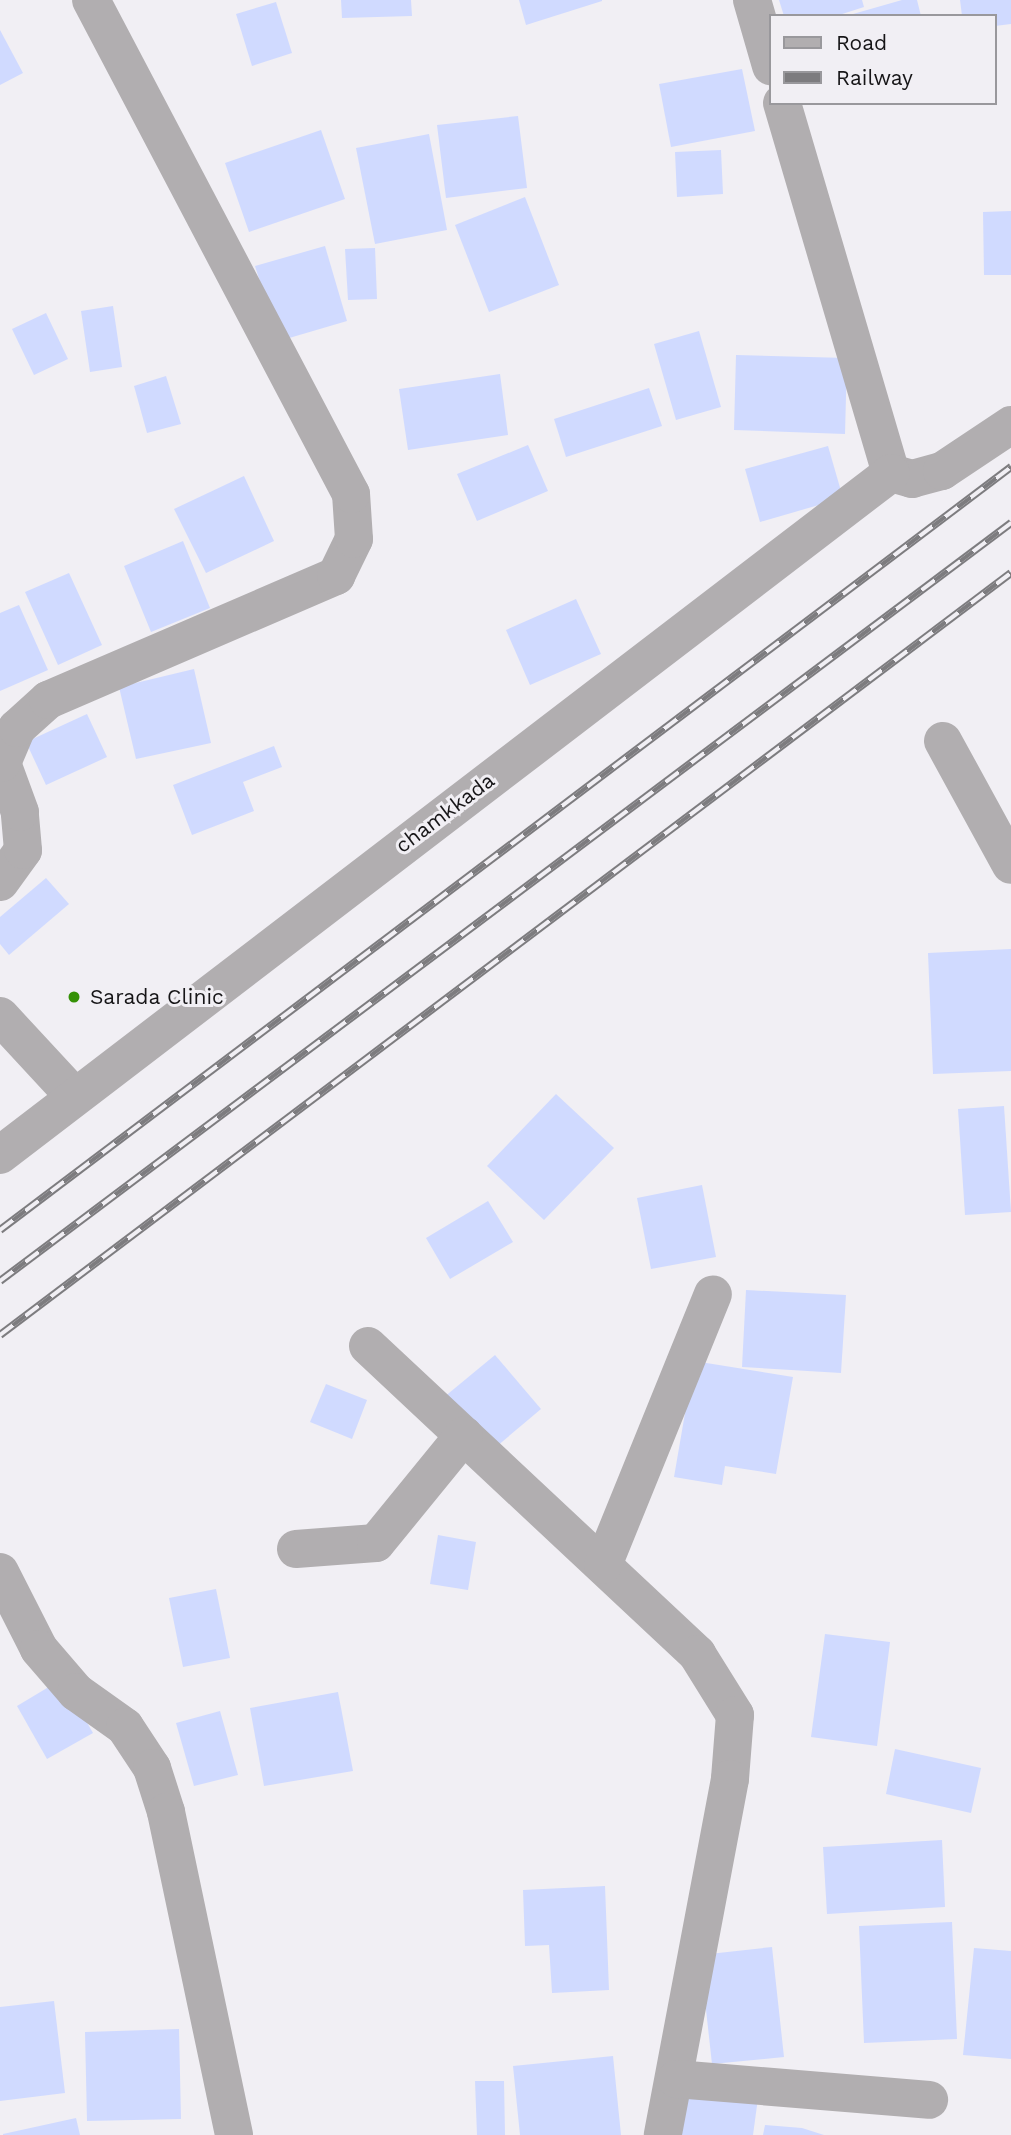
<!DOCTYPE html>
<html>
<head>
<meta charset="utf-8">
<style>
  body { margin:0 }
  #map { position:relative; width:1011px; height:2135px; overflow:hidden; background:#f1eff4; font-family:"Work Sans",sans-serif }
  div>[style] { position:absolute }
  .building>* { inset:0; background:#d0daff }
  .minor>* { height:38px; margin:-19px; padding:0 19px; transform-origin:19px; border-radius:19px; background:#b1aeb0 }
  .rail>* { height:8px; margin-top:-4px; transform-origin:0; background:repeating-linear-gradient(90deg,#f1eff4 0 16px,#7d7c7f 0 32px); box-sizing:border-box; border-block:2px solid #7d7c7f }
  .dots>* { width:19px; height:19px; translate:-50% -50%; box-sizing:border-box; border:4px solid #f1eff4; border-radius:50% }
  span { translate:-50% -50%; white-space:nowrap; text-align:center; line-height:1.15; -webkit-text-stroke:6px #f1eff4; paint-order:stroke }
  .street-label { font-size:21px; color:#161517 }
  .poi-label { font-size:21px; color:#161517 }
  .left { translate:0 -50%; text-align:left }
  .legend { position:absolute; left:769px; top:14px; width:228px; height:91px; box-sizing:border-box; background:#f1eff4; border:2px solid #99989c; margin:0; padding:9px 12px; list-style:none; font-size:21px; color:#161517 }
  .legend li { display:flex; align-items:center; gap:14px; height:35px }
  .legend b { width:35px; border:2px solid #99989c }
</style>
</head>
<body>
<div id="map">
  <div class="building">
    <i style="clip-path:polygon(341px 0,411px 0,412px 16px,342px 18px)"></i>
    <i style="clip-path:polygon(519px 0,602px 0,602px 1px,526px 25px)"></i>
    <i style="clip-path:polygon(779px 0,862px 0,864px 7px,836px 16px,784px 16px)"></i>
    <i style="clip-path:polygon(902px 0,917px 0,921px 16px,846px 16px)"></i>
    <i style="clip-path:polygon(960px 0,1011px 0,1011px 24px,995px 26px,995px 16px,962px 16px)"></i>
    <i style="clip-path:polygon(276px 2px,292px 53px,252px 66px,236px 14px)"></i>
    <i style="clip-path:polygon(0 30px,23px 73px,0 85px)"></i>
    <i style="clip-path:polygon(742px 69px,755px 131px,671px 147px,659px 84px)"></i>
    <i style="clip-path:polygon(518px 116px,527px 188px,446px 198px,437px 125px)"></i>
    <i style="clip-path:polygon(321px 130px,345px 199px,249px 232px,225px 163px)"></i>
    <i style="clip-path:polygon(429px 134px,447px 230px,375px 244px,356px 148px)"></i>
    <i style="clip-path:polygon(721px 150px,723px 194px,677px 197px,675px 152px)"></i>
    <i style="clip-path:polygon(525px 197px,559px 285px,489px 312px,455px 225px)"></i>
    <i style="clip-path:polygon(1011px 211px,1011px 275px,984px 275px,983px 212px)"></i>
    <i style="clip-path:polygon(325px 246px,347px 321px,279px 341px,255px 266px)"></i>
    <i style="clip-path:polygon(375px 248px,377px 299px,348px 300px,345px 249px)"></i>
    <i style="clip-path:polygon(113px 306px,122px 367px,90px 372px,81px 311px)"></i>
    <i style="clip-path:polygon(46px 313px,68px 359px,34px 375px,12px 329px)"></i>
    <i style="clip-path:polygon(699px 331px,721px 407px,676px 420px,654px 344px)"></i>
    <i style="clip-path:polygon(736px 355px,847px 358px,845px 434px,734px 430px)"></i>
    <i style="clip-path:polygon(500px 374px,508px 435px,408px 450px,399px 389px)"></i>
    <i style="clip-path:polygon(166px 376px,181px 424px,147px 433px,134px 386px)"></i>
    <i style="clip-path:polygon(649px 388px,662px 426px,566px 457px,554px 419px)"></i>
    <i style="clip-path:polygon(528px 445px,548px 491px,477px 521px,457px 474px)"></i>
    <i style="clip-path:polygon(828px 446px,843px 498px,760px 522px,745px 469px)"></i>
    <i style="clip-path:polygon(244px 476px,274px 541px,206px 573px,174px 509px)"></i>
    <i style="clip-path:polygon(183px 541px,210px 608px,151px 632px,124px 566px)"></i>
    <i style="clip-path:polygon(69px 573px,102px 645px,58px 665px,25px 592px)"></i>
    <i style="clip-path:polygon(576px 599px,601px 654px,530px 685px,506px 630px)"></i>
    <i style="clip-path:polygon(19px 605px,48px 670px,0 691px,0 613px)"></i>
    <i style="clip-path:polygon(194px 669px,211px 743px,136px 759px,119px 687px)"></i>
    <i style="clip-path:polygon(87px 714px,107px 757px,46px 785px,26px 742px)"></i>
    <i style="clip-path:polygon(274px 746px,282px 767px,243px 782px,254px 811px,192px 835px,173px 785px)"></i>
    <i style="clip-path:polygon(46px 878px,69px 904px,9px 955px,0 944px,0 917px)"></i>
    <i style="clip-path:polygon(1011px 949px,1011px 1071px,933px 1074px,928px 953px)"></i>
    <i style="clip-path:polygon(556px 1094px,614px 1148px,544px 1220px,487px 1166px)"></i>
    <i style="clip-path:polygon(1004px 1106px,1011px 1212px,965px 1215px,958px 1109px)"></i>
    <i style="clip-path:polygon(702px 1185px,716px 1257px,651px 1269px,637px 1198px)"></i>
    <i style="clip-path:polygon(488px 1201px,513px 1242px,450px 1279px,426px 1238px)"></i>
    <i style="clip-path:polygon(746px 1290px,846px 1295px,841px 1373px,742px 1367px)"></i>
    <i style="clip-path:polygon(495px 1355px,541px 1409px,490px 1452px,443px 1398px)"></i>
    <i style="clip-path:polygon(694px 1361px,793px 1377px,776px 1474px,725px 1466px,722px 1485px,674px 1477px)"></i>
    <i style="clip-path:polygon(326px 1384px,367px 1400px,352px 1439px,310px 1422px)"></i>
    <i style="clip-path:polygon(438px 1535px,476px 1542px,468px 1590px,430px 1584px)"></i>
    <i style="clip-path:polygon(216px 1589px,230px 1658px,183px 1667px,169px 1598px)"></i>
    <i style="clip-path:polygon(825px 1634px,890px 1642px,877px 1746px,811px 1737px)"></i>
    <i style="clip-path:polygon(62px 1679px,93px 1733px,47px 1759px,17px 1706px)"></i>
    <i style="clip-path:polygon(338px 1692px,353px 1771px,264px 1786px,250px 1708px)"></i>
    <i style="clip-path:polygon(220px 1711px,238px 1775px,194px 1786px,176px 1723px)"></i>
    <i style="clip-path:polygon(895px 1749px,981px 1768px,971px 1813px,886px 1794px)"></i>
    <i style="clip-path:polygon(942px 1840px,945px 1907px,827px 1914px,823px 1847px)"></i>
    <i style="clip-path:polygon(605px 1886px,609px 1990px,552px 1993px,549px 1945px,525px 1946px,523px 1890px)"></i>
    <i style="clip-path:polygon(952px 1922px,957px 2039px,864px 2043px,859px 1926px)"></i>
    <i style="clip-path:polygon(772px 1947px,784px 2057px,712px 2064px,700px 1955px)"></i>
    <i style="clip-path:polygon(974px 1948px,1011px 1951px,1011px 2059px,963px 2055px)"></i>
    <i style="clip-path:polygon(54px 2001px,65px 2093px,0 2101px,0 2007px)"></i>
    <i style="clip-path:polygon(179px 2029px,181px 2119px,87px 2121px,85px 2032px)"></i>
    <i style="clip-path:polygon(613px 2056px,621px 2135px,520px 2135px,513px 2066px)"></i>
    <i style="clip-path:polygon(475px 2081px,504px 2081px,505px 2135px,477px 2135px)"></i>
    <i style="clip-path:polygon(685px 2088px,758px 2098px,753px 2135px,678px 2135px)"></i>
    <i style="clip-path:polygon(76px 2118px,80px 2135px,3px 2135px,3px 2134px)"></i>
    <i style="clip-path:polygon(765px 2125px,802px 2128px,824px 2135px,763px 2135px)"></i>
  </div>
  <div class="minor">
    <i style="left:752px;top:0;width:69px;rotate:73.9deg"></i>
    <i style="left:782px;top:103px;width:386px;rotate:73.6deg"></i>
    <i style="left:891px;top:473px;width:22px;rotate:16deg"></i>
    <i style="left:912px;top:479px;width:31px;rotate:-15deg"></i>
    <i style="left:942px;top:471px;width:83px;rotate:-33.7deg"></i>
    <i style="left:943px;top:741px;width:141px;rotate:61.3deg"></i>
    <i style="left:0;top:882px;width:39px;rotate:-54deg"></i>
    <i style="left:23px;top:850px;width:38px;rotate:-95deg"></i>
    <i style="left:20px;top:812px;width:52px;rotate:-110.2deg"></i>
    <i style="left:2px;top:763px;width:38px;rotate:-67deg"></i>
    <i style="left:17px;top:728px;width:42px;rotate:-42.1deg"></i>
    <i style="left:48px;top:700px;width:314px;rotate:-23.3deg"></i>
    <i style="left:336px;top:576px;width:41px;rotate:-64.1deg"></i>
    <i style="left:354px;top:539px;width:45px;rotate:-93.8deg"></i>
    <i style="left:351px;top:494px;width:558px;rotate:-117.76deg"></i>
    <i style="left:0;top:1016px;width:109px;rotate:47.2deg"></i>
    <i style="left:0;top:1155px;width:1122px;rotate:-37.43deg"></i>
    <i style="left:368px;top:1346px;width:451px;rotate:43.1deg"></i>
    <i style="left:697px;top:1654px;width:72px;rotate:58.1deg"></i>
    <i style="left:735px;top:1715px;width:64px;rotate:94.5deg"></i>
    <i style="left:730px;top:1779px;width:362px;rotate:100.7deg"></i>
    <i style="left:296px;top:1549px;width:80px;rotate:-4.3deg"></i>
    <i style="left:376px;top:1543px;width:139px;rotate:-50.8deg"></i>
    <i style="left:603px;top:1565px;width:292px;rotate:-67.9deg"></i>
    <i style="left:0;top:1572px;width:86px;rotate:63.1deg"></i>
    <i style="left:39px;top:1649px;width:57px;rotate:49.3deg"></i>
    <i style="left:76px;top:1692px;width:60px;rotate:35.5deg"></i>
    <i style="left:125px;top:1727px;width:49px;rotate:56.6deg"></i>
    <i style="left:152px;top:1768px;width:46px;rotate:72.3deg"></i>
    <i style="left:166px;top:1812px;width:330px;rotate:78.1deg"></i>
    <i style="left:676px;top:2079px;width:254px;rotate:4.7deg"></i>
  </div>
  <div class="rail">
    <i style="left:0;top:1230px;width:1267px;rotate:-37.04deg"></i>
    <i style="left:0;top:1281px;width:1264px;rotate:-36.86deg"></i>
    <i style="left:0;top:1335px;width:1266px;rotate:-37.01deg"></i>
  </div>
  <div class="dots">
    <i style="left:74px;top:997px;background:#359106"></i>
  </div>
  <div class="street-label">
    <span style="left:445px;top:813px;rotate:-37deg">chamkkada</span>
  </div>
  <div class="poi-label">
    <span class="left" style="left:90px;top:997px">Sarada Clinic</span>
  </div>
  <ul class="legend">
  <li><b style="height:9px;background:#b1aeb0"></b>Road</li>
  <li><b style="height:9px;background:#7d7c7f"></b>Railway</li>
  </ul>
</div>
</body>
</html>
